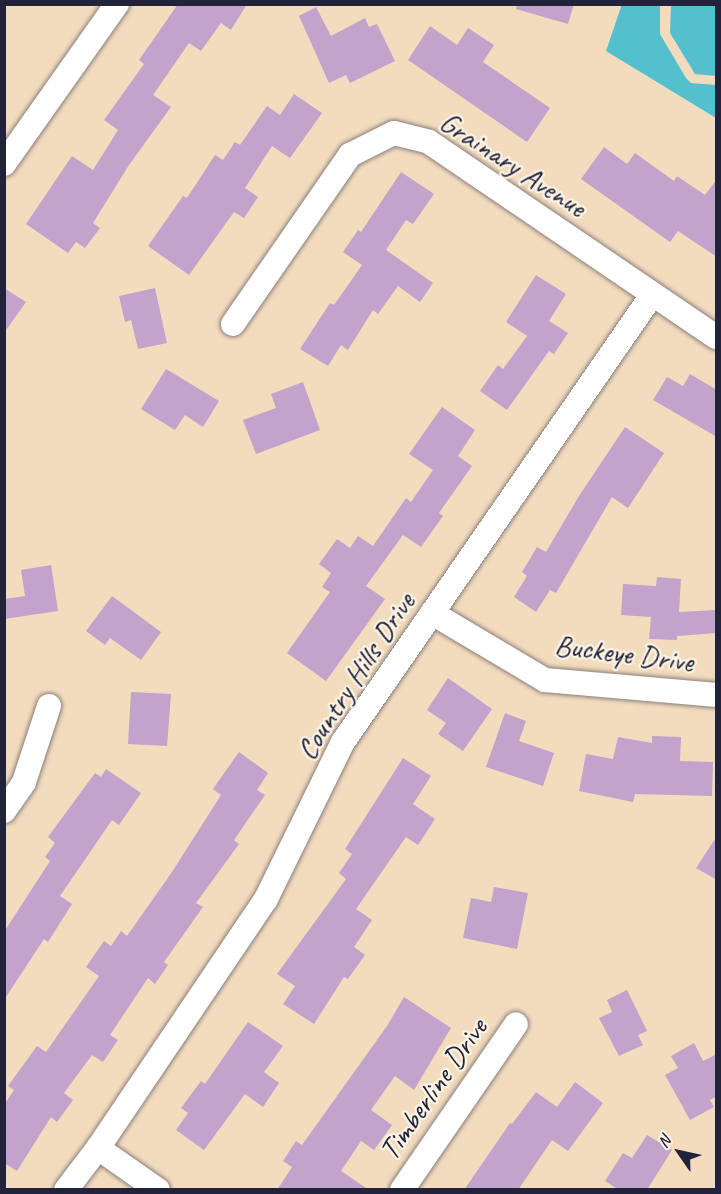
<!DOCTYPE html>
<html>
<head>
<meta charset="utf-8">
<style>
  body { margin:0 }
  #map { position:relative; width:721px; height:1194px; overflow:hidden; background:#f3dcbe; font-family:Caveat,sans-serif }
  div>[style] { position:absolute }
  .water>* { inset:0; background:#54c0ce }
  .building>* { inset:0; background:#c1a3cb }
  .roads { filter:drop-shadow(0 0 2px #8a7f7c) drop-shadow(0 0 2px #8a7f7c) }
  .minor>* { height:24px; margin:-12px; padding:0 12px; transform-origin:12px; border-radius:12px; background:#fff }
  span { translate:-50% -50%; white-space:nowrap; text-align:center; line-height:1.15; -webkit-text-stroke:4.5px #fcf5e5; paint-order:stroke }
  .street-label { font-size:30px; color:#22223b }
  .frame { position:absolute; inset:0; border:6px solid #22223b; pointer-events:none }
  .north { position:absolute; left:649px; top:1122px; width:60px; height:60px; -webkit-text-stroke:4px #fcf5e5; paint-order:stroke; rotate:304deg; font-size:16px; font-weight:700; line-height:24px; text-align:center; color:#22223b }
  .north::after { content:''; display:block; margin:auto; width:21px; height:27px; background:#22223b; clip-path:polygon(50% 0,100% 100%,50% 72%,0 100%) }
</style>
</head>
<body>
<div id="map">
  <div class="water">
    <i style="clip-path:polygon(622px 4px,660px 5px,660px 34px,686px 78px,691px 83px,716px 85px,716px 118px,606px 51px)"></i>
    <i style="clip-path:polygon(671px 5px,716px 5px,716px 76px,695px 74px,670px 33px)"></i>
  </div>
  <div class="building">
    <i style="clip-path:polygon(178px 4px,247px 4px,231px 30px,221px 23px,201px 51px,189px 43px,153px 95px,171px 107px,129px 165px,93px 223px,100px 228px,85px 248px,76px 242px,68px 253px,26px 224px,72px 156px,93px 170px,118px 130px,104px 120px,144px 64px,139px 60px)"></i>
    <i style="clip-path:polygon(517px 4px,574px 4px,568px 24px,516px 9px)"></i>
    <i style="clip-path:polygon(316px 7px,331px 36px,365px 18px,369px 27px,377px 24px,395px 61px,350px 83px,346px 75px,329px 83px,299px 16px)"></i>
    <i style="clip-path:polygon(430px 26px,457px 45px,468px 28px,494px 45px,483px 62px,550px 108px,527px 142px,408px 60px)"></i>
    <i style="clip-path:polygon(294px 94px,322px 113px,290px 158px,272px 146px,245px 188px,258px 197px,244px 218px,234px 212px,189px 275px,148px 246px,183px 196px,187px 198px,215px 155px,223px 160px,235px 142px,240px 145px,267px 106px,280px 115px)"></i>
    <i style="clip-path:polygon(604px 147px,627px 164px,635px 153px,674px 181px,677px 176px,705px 195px,717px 179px,717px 257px,678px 231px,670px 242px,581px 179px)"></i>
    <i style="clip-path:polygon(401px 172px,434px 194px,413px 224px,406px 220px,386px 250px,433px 283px,420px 302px,398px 286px,378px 314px,373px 310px,348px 350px,341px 345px,328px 366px,300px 349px,330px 303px,334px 305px,362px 265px,343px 252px,358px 230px,361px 232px)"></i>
    <i style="clip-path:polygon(536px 275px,566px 294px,549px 321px,568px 333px,554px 354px,549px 351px,507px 410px,480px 391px,498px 365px,503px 369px,527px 336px,506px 322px)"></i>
    <i style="clip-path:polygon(4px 288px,26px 302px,4px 333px)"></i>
    <i style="clip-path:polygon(155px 288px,167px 343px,138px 349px,131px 320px,125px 322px,119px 296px)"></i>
    <i style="clip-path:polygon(166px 369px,219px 401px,203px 427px,185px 415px,175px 430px,141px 409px)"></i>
    <i style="clip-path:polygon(690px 374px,717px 390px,717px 437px,653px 400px,667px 377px,683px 386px)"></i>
    <i style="clip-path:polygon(303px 382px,320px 430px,256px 454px,243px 420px,276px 408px,271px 394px)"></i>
    <i style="clip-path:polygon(442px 407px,475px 430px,458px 456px,472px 466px,439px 513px,443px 516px,421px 547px,403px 535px,366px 586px,385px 599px,326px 681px,287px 653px,330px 592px,322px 587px,331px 573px,319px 564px,337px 539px,350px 548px,358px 536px,373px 546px,406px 498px,411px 502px,433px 470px,409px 454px)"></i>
    <i style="clip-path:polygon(625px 427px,664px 453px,628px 508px,612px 497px,556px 593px,550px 590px,536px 612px,514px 597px,527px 576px,522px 572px,537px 547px,546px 552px,579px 496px)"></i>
    <i style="clip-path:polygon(51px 565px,58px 611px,4px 619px,4px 599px,25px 596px,21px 570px)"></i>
    <i style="clip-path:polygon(657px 577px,681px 579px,679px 612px,715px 610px,716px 633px,677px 636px,677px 640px,649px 639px,651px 617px,621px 615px,623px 584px,656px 586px)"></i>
    <i style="clip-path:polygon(112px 596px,161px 632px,141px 660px,110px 638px,105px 645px,86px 631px)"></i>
    <i style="clip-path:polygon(448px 678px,492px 709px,463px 751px,438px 734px,446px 723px,427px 710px)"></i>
    <i style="clip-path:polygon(131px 692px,171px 694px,167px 746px,128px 744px)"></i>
    <i style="clip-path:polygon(505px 713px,526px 721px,519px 741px,554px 753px,543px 786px,486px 767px)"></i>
    <i style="clip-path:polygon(652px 736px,681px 737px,680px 761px,713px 762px,712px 796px,635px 794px,633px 802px,579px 791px,586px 754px,613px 759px,618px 737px,652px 743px)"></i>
    <i style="clip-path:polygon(239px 752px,268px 773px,257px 790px,265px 795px,234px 840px,239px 844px,196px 903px,203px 907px,164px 962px,168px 965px,155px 984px,148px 978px,110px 1035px,118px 1040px,103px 1062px,92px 1055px,64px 1093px,73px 1100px,57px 1122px,51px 1117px,17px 1171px,4px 1163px,4px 1105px,14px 1090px,8px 1086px,37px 1046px,46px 1052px,99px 976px,86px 967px,104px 941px,111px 946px,121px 931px,127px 936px,172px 872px,221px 795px,213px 789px)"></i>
    <i style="clip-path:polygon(403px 758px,431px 776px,413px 804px,435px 819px,418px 845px,406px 837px,356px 909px,372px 920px,354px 947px,365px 955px,348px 979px,344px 977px,314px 1024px,283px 1004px,295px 986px,277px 974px,346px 879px,339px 873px,352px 854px,345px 849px)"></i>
    <i style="clip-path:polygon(106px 769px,141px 793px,119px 825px,112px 820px,60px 896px,72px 904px,48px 942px,44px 939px,4px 1000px,4px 932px,50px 861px,45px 857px,55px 843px,48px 837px,95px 773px,101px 777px)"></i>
    <i style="clip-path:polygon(717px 836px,717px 880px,696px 868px)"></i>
    <i style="clip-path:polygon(494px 887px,528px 893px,517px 949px,463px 938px,471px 898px,491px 902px)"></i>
    <i style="clip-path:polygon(627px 990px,647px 1031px,638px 1035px,643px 1045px,619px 1056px,599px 1018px,612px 1012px,607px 1000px)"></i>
    <i style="clip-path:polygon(404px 997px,451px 1028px,414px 1090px,395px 1076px,371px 1110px,392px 1125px,374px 1150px,361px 1141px,341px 1171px,369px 1190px,277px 1190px,292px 1167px,283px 1161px,296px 1141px,302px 1145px,387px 1026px)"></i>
    <i style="clip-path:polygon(248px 1022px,283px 1046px,264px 1072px,279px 1083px,263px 1107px,245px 1094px,204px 1150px,176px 1130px,188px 1113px,181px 1108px,201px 1081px,205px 1084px)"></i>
    <i style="clip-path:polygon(694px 1043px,703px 1061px,717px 1054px,717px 1096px,710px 1100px,714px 1107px,690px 1120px,665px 1075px,678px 1068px,671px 1056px)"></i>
    <i style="clip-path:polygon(575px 1082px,603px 1103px,568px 1151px,552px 1140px,518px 1190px,464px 1190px,510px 1123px,512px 1124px,536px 1092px,557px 1107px)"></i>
    <i style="clip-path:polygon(647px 1135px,672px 1150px,647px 1190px,619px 1190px,605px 1181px,623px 1153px,632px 1158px)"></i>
  </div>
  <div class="roads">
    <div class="minor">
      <i style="left:4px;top:164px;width:196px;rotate:-54.8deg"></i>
      <i style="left:233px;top:324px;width:206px;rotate:-55.3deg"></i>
      <i style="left:350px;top:155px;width:49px;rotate:-26.6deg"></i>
      <i style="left:394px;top:133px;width:36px;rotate:14deg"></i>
      <i style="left:429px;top:142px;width:347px;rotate:34.2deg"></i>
      <i style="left:432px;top:613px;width:131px;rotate:30.7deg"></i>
      <i style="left:545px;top:680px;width:172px;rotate:5deg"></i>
      <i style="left:4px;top:811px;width:35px;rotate:-55deg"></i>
      <i style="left:24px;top:782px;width:80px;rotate:-71.8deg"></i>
      <i style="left:98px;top:1148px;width:73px;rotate:35deg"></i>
      <i style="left:66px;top:1190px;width:53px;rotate:-52.7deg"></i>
      <i style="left:98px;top:1148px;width:300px;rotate:-56deg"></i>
      <i style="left:266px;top:899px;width:175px;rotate:-63.9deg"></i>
      <i style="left:343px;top:742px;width:543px;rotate:-55.34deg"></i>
      <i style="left:402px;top:1190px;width:201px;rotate:-55.5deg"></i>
    </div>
  </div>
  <div class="street-label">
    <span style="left:513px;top:164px;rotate:33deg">Grainary Avenue</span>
    <span style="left:624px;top:653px;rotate:7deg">Buckeye Drive</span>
    <span style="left:355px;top:676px;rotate:-57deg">Country Hills Drive</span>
    <span style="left:433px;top:1089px;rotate:-55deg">Timberline Drive</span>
  </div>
  <div class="frame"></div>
  <div class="north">N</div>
</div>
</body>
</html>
